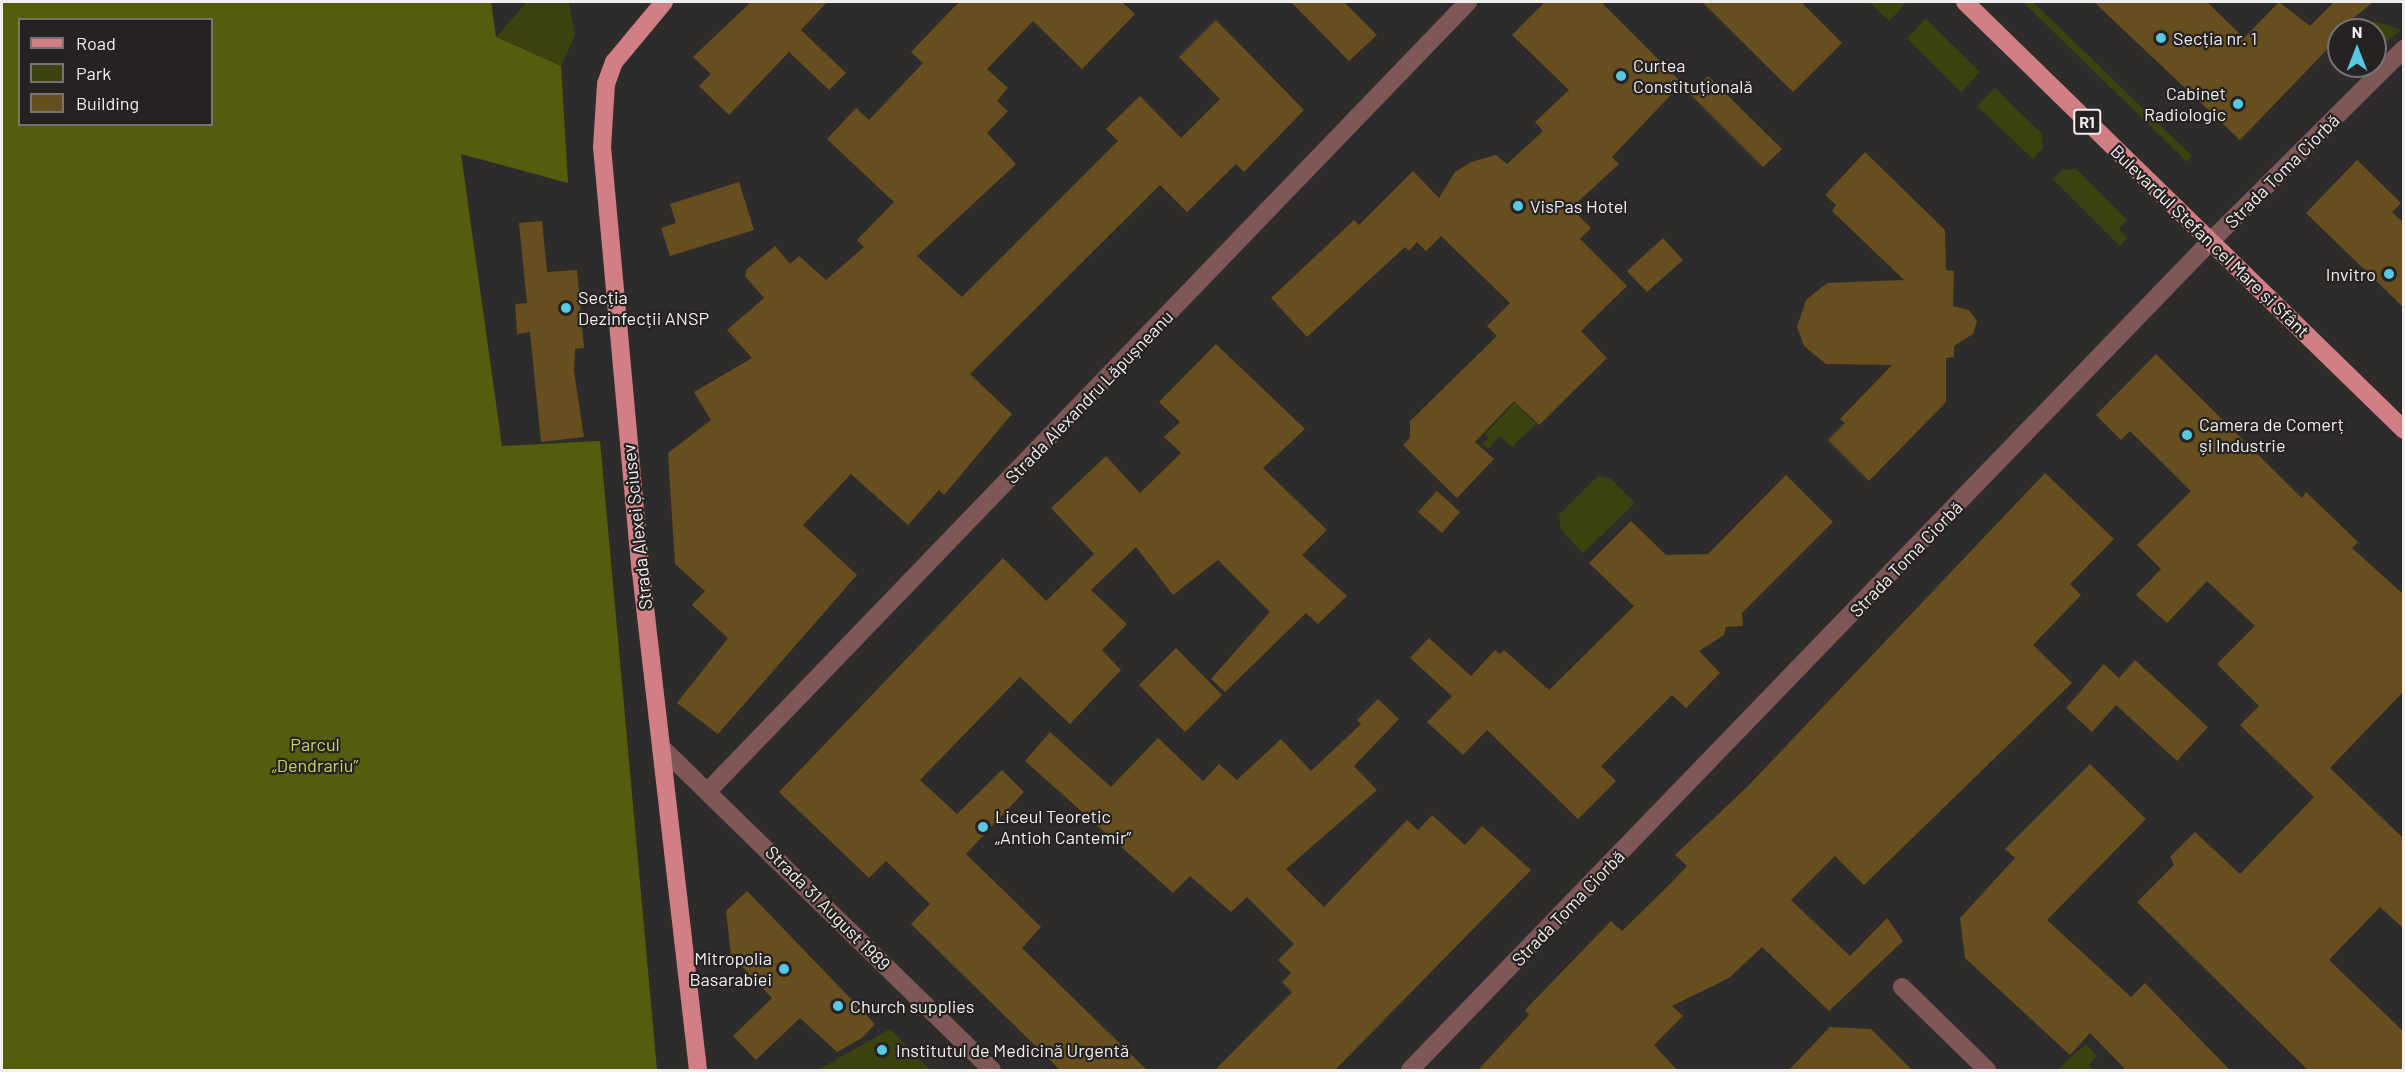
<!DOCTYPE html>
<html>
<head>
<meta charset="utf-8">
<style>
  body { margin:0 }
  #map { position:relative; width:2405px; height:1072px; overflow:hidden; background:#2e2c2a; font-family:Barlow,sans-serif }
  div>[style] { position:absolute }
  .green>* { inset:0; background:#3c420f }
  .forest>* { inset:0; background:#545c0e }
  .building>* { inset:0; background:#664e1e }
  .minor>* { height:18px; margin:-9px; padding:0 9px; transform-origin:9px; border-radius:9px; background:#805759 }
  .major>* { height:18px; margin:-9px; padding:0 9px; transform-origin:9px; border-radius:9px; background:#d17f84 }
  .dots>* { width:16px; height:16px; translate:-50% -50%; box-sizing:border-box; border:3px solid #252221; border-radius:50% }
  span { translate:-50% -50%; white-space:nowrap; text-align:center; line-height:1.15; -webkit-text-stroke:4.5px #252221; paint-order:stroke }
  .shield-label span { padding:2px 4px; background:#252221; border:2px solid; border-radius:4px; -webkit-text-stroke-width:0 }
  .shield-label { font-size:16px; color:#f1efee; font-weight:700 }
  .poi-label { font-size:18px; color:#f1efee }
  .left { translate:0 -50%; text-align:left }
  .right { translate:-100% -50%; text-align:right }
  .street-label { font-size:18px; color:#f1efee }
  .park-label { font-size:18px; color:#c8d75a }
  .frame { position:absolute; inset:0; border:3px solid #f1efee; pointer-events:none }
  .legend { position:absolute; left:18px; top:18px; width:195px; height:108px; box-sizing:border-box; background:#252221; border:2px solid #777473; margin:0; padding:8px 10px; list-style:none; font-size:18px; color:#f1efee }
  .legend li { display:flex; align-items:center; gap:12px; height:30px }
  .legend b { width:30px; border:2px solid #777473 }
  .north { position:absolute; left:2327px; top:18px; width:60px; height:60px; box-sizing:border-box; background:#252221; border:2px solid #777473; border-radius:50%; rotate:0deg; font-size:16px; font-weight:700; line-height:24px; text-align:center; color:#f1efee }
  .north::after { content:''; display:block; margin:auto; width:21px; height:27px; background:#58c9e3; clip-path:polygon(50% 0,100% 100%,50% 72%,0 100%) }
</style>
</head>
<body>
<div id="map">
  <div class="green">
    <i style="clip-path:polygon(527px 2px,569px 3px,575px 35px,561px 66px,496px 37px)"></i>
    <i style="clip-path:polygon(1869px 2px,1907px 2px,1889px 21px)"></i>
    <i style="clip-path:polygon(2023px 2px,2033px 2px,2192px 156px,2187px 162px)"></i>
    <i style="clip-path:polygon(1926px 19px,1980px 72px,1961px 92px,1907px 38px)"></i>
    <i style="clip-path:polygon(2374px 21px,2401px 30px,2376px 49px,2375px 30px,2368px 30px)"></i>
    <i style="clip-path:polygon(1995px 88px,2042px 134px,2043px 148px,2033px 159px,1977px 106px)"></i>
    <i style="clip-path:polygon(2076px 169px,2127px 220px,2119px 229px,2127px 238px,2120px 246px,2053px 179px,2062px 170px)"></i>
    <i style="clip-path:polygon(1515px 402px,1536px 424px,1512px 447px,1500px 436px,1488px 449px,1482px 444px,1488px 438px,1485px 434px)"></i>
    <i style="clip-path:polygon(1598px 476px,1611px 479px,1635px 503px,1583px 553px,1561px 530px,1559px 515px)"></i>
    <i style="clip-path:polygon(890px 1029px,930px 1070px,818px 1070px)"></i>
    <i style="clip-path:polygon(2086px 1044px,2097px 1056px,2089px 1064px,2092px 1070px,2057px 1070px)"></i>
  </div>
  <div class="forest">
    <i style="clip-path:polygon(evenodd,2px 2px,491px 2px,496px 37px,561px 66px,568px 183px,461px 154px,502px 446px,600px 441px,657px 1070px,2px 1070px,2px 2px,20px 20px,212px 20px,212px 124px,20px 124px,20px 20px)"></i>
  </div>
  <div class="building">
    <i style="clip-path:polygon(751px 2px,827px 2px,801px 30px,846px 73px,829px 90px,789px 52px,729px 115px,699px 86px,711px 74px,693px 57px)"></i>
    <i style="clip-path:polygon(959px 2px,1122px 2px,1135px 14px,1082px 69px,1033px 21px,987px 69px,1008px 88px,997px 101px,1008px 111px,987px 133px,1016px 164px,917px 256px,962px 297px,1118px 141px,1106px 129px,1140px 96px,1181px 138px,1220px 99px,1179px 57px,1216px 20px,1304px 110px,1244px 172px,1236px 164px,1187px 212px,1160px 185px,970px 374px,1012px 414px,944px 495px,939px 490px,908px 525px,851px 474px,803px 525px,857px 575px,718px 734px,677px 703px,728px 638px,692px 605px,705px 591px,675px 564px,668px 453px,711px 420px,694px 392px,752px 358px,727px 330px,764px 298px,745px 276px,747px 269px,775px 246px,790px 264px,799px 256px,826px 280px,864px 247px,857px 240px,894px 202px,827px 139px,856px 108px,869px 120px,923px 63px,911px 52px)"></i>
    <i style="clip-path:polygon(1291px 2px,1344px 2px,1377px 35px,1349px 61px)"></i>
    <i style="clip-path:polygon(1545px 2px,1601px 2px,1682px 83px,1612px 157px,1619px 164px,1571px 208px,1591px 228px,1580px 239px,1627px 286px,1581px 331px,1607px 358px,1539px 425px,1514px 401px,1475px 442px,1494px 459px,1457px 498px,1403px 445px,1410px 438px,1410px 421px,1497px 336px,1487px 326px,1510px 303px,1441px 236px,1426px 251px,1417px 242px,1409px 251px,1405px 247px,1307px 337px,1271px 298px,1354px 220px,1359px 225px,1413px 171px,1439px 198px,1455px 172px,1471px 162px,1496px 155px,1507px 164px,1543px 131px,1535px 122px,1569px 90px,1512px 35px)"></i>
    <i style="clip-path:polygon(1702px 2px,1801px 2px,1842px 43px,1793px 92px)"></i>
    <i style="clip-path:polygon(2094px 2px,2207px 2px,2244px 38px,2279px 2px,2310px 26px,2334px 2px,2373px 2px,2339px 30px,2339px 37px,2240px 140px)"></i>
    <i style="clip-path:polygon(1708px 76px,1782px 149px,1763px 167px,1690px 94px)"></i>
    <i style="clip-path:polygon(1865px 152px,1945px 230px,1946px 270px,1954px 271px,1953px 306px,1969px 310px,1977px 321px,1973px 334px,1954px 346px,1954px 357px,1946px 358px,1946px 402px,1869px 481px,1828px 440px,1845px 423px,1840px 419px,1892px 365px,1826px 364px,1804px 346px,1797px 327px,1806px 300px,1827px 283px,1904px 280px,1832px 211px,1836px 205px,1825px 195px)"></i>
    <i style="clip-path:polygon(2357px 160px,2401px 203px,2392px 212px,2403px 222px,2403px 307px,2306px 213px)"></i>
    <i style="clip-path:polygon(739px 182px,754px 230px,670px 256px,661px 228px,676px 223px,670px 204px)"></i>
    <i style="clip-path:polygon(542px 221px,547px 272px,577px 270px,584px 348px,575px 349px,574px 371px,584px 437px,541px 442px,530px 332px,517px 334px,515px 304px,527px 303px,519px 223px)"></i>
    <i style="clip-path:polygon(1663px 238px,1683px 260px,1647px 292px,1627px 271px)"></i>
    <i style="clip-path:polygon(1216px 344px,1305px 429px,1263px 468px,1327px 530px,1302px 555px,1347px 596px,1318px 624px,1306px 613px,1225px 692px,1211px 679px,1270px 612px,1218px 560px,1173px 595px,1136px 547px,1091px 590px,1127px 624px,1102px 650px,1121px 670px,1070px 724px,1020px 677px,920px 780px,957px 814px,1002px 770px,1024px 792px,966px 854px,1041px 927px,1022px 948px,1148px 1071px,1061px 1071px,911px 924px,930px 904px,886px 861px,869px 878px,779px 792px,1003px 558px,1046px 601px,1094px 554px,1051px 508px,1106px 456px,1140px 493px,1181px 453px,1164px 437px,1180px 422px,1159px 402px)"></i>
    <i style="clip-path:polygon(2156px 354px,2302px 498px,2306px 492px,2358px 542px,2352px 548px,2403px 594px,2403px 692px,2330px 768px,2403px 838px,2403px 928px,2380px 907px,2329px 960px,2403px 1031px,2403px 1071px,2309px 1071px,2137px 902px,2174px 865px,2170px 857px,2195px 832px,2240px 874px,2314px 797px,2240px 725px,2259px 706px,2217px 664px,2255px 626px,2207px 581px,2167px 623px,2136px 595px,2161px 569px,2137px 545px,2191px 491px,2130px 431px,2121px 440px,2096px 415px)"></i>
    <i style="clip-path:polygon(2045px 473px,2114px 539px,2070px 584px,2081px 595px,2033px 645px,2072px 683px,1864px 885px,1835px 856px,1791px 900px,1850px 956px,1887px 918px,1903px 941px,1829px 1011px,1762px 947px,1729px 978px,1672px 1006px,1683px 1016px,1654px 1045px,1678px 1071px,1477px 1071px,1529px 1015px,1525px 1010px,1611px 921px,1622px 931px,1670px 884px,1687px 866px,1675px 855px,1748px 786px)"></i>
    <i style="clip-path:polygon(1786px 475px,1833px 522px,1742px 613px,1743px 626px,1726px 627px,1724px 635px,1699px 651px,1720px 673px,1686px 708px,1672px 695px,1601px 766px,1616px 781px,1578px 819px,1487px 730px,1463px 755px,1427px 722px,1452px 696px,1410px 658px,1429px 638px,1471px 676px,1495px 650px,1500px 654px,1504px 650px,1549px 690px,1634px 606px,1589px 563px,1631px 521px,1666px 555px,1708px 554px)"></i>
    <i style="clip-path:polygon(1437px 491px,1460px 512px,1442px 533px,1418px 512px)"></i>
    <i style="clip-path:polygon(1176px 648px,1222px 695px,1185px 732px,1139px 685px)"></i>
    <i style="clip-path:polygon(2135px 660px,2208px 727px,2177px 761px,2116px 705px,2092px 732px,2066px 708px,2104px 664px,2119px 678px)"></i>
    <i style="clip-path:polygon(1378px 699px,1399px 719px,1354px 766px,1377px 790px,1286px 869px,1324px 907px,1407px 820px,1418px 830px,1432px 815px,1465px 845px,1482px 826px,1531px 870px,1334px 1071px,1214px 1071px,1292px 992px,1282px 982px,1291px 973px,1278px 960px,1294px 944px,1247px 897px,1231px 912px,1190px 876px,1173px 893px,1025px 761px,1050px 732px,1111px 787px,1158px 738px,1203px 781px,1219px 764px,1237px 780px,1281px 739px,1311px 771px,1361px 724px,1357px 720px)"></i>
    <i style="clip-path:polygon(2090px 764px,2146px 819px,2047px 920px,2131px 997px,2145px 983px,2231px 1071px,2127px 1071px,2090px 1033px,2070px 1055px,1965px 958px,1960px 918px,2015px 858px,2005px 849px)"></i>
    <i style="clip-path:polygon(747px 891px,875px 1024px,862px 1038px,837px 1052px,800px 1018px,756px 1060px,733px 1036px,772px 998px,731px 955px,726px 911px)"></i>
    <i style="clip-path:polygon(1830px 1027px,1871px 1029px,1913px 1071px,1788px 1071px)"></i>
  </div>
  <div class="minor">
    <i style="left:662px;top:748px;width:461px;rotate:44.3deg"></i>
    <i style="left:708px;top:791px;width:1096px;rotate:-46.07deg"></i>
    <i style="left:1902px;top:987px;width:119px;rotate:44.3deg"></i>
    <i style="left:1410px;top:1070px;width:1151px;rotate:-45.99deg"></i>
    <i style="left:2210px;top:242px;width:274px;rotate:-44.9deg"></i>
  </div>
  <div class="major">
    <i style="left:664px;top:2px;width:78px;rotate:129.8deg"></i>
    <i style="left:614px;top:62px;width:23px;rotate:110deg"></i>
    <i style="left:606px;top:84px;width:63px;rotate:93.6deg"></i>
    <i style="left:602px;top:147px;width:427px;rotate:84.8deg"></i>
    <i style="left:641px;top:572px;width:501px;rotate:83.47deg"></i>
    <i style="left:1965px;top:2px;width:613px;rotate:44.27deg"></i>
  </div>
  <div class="dots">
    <i style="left:2161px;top:38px;background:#58c9e3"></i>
    <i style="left:1621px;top:76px;background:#58c9e3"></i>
    <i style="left:2238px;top:104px;background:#58c9e3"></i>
    <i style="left:1518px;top:206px;background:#58c9e3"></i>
    <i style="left:2389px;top:274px;background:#58c9e3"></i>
    <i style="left:566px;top:308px;background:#58c9e3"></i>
    <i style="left:2187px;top:435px;background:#58c9e3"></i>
    <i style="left:983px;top:827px;background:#58c9e3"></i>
    <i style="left:784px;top:969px;background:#58c9e3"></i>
    <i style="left:838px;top:1006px;background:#58c9e3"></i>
    <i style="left:882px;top:1050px;background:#58c9e3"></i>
  </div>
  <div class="shield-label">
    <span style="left:2087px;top:122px">R1</span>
  </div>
  <div class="poi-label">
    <span class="left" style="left:2173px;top:38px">Secția nr. 1</span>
    <span class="left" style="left:1633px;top:76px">Curtea<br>Constituțională</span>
    <span class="right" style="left:2226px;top:104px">Cabinet<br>Radiologic</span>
    <span class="left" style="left:1530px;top:206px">VisPas Hotel</span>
    <span class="right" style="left:2376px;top:274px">Invitro</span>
    <span class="left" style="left:578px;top:308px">Secția<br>Dezinfecții ANSP</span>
    <span class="left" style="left:2199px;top:435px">Camera de Comerț<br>și Industrie</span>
    <span class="left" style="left:995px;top:827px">Liceul Teoretic<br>„Antioh Cantemir”</span>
    <span class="right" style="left:772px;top:969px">Mitropolia<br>Basarabiei</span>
    <span class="left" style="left:850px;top:1006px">Church supplies</span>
    <span class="left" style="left:896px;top:1050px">Institutul de Medicină Urgentă</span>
  </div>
  <div class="street-label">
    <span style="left:2282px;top:171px;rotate:-45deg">Strada Toma Ciorbă</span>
    <span style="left:2210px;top:241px;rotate:44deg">Bulevardul Ștefan cel Mare și Sfânt</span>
    <span style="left:1089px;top:397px;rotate:-46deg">Strada Alexandru Lăpușneanu</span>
    <span style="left:637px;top:527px;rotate:-96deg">Strada Alexei Șciusev</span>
    <span style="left:1906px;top:559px;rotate:-46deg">Strada Toma Ciorbă</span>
    <span style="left:828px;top:908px;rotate:45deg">Strada 31 August 1989</span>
    <span style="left:1568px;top:908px;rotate:-46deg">Strada Toma Ciorbă</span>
  </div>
  <div class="park-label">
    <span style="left:315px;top:755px">Parcul<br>„Dendrariu”</span>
  </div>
  <div class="frame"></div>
  <ul class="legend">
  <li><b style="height:8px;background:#d17f84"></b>Road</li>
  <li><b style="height:16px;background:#3c420f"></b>Park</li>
  <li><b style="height:16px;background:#664e1e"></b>Building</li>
  </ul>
  <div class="north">N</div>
</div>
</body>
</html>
